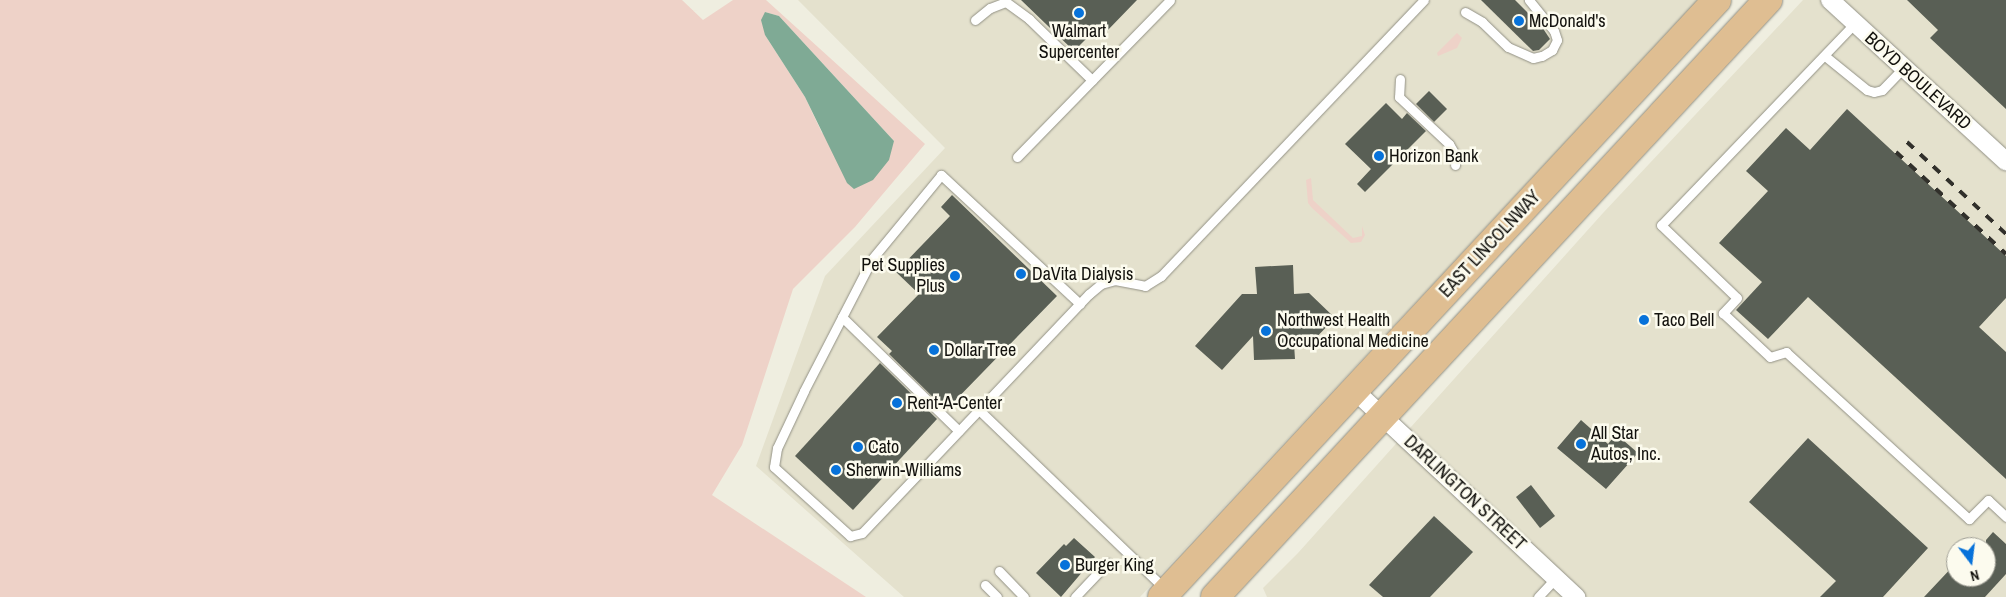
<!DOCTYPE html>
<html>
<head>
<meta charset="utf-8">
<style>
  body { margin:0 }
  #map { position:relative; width:2006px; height:597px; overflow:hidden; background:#efeee0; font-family:"Archivo Narrow",sans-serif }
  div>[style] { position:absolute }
  .built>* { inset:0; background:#e4e1cd }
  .green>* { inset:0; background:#eed2c8 }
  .water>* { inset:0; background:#7faa95 }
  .building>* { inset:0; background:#595f55 }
  .roads { filter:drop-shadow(0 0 1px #929185) drop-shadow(0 0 1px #929185) }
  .service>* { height:9px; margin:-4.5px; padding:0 4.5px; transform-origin:4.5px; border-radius:4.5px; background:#fff }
  .minor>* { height:18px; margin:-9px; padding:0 9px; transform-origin:9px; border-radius:9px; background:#fff }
  .primary>* { height:28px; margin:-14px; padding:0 14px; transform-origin:14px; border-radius:14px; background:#dfbe92 }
  .rail>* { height:4px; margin-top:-2px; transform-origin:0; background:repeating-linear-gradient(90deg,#31302b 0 9px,transparent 0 18px) }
  .dots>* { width:14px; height:14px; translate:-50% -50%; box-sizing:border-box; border:2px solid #fcfbee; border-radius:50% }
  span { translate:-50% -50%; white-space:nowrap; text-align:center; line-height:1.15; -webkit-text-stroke:5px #fcfbee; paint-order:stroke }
  .poi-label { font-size:18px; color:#12110d }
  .left { translate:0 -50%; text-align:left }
  .right { translate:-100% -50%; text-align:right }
  .street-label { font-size:18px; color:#12110d }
  .north { position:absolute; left:1946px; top:537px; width:50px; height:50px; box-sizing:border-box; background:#fcfbee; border:1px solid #9e9d94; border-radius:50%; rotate:165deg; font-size:14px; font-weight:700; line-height:20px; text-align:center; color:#12110d }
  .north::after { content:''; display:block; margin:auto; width:18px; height:22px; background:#0772da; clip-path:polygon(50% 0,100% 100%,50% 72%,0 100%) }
</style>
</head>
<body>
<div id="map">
  <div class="built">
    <i style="clip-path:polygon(798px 0,1698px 0,1140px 597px,904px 597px,756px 466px,825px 276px,945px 148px)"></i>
    <i style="clip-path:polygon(evenodd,1803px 0,2006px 0,2006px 597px,1267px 597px,1263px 588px,1298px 553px,1603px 213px,1803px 0,1956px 547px,1986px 547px,1986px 577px,1956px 577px,1956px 547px)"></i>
  </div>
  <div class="green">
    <i style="clip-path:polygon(evenodd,0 0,682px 0,703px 20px,733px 0,766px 0,925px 144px,855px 227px,793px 289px,742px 445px,712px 495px,866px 597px,0 597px,0 0,765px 12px,779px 16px,894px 141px,822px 133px,805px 97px,765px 35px,765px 12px)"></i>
    <i style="clip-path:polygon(1457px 33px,1462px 38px,1457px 48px,1438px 56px,1437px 53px)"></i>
    <i style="clip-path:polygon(1311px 178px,1313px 200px,1353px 238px,1362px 236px,1362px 226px,1365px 235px,1361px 242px,1351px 243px,1312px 208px,1308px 203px,1306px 180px)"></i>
  </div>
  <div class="water">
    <i style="clip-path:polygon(765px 12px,779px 16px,894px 141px,889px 160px,873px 180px,854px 189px,847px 183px,805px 97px,765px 35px,761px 20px)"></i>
  </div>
  <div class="building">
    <i style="clip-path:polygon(1021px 0,1137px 0,1105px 33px,1099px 26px,1074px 51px)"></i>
    <i style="clip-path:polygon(1481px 0,1515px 0,1542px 27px,1550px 39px,1539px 50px,1533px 51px)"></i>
    <i style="clip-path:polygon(1907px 0,2006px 0,2006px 109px,1930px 38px,1938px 30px)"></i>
    <i style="clip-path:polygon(1429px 91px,1447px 109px,1434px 122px,1416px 104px)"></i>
    <i style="clip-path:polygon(1386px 103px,1402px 119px,1407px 113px,1426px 131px,1365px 192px,1357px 184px,1371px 169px,1345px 144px)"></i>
    <i style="clip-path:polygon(1847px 109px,2006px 256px,2006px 298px,1979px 327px,2006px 352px,2006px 479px,1808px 297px,1768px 339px,1736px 310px,1762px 282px,1719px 243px,1768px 191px,1746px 171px,1786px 128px,1810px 150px)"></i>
    <i style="clip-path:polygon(952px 195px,1057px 296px,946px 410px,889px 354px,892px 351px,877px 337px,919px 294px,896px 272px,950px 216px,941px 207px)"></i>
    <i style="clip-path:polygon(1293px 265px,1294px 294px,1309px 293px,1335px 318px,1310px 344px,1294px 344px,1295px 359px,1254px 360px,1253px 336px,1222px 370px,1195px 346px,1242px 294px,1257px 294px,1255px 267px)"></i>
    <i style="clip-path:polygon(880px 363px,937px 419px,853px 510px,795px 456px)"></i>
    <i style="clip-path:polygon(1581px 420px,1608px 444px,1616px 434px,1638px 453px,1606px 489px,1557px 448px)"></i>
    <i style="clip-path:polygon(1808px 438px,1928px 548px,1883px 597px,1820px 597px,1836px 581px,1749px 502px)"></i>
    <i style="clip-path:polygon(1531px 485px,1555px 516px,1540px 528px,1516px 497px)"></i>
    <i style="clip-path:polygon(1434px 516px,1473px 552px,1430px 597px,1383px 597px,1369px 585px)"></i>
    <i style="clip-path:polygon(1993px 532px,2006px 544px,2006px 574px,1985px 597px,1924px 597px,1956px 563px,1956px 577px,1986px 577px,1986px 540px)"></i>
    <i style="clip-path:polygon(1074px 538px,1095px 557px,1061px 597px,1036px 573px,1064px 544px,1066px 546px)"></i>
  </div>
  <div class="roads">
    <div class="service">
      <i style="left:1465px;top:12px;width:20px;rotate:30deg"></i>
      <i style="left:1482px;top:22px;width:36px;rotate:44deg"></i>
      <i style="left:1508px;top:47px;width:27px;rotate:24deg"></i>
      <i style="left:1533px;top:58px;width:9px;rotate:-13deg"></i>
      <i style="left:1542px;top:56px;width:12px;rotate:-31deg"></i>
      <i style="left:1552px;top:50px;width:11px;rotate:-63deg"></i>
      <i style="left:1557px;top:40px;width:9px;rotate:-108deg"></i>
      <i style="left:1554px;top:31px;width:40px;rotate:-129deg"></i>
      <i style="left:975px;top:20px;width:19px;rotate:-39deg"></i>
      <i style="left:990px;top:8px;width:17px;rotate:-21deg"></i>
      <i style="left:1006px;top:2px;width:29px;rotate:36deg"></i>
      <i style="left:1029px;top:19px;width:88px;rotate:44.1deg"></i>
      <i style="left:1855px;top:23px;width:280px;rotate:133.8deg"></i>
      <i style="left:1661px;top:225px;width:105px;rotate:43.8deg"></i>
      <i style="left:1737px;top:298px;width:21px;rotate:133deg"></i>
      <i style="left:1723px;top:313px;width:64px;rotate:43.1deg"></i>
      <i style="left:1770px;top:357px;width:17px;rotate:-17deg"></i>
      <i style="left:1786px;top:352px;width:248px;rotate:42.4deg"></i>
      <i style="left:1969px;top:519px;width:27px;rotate:-45deg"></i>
      <i style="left:1988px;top:500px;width:25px;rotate:43deg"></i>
      <i style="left:1825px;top:56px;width:54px;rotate:39deg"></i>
      <i style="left:1867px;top:90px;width:7px;rotate:16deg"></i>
      <i style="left:1874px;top:92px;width:8px;rotate:-14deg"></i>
      <i style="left:1882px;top:90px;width:30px;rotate:-46deg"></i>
      <i style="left:1400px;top:79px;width:18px;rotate:93deg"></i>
      <i style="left:1399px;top:97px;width:69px;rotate:43.2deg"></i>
      <i style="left:1449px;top:144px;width:14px;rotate:60deg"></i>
      <i style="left:1456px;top:156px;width:9px;rotate:96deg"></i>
      <i style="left:1017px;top:157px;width:219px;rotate:-45.7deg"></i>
      <i style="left:1080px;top:304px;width:190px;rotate:-137.1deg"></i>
      <i style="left:941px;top:175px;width:109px;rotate:129.4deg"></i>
      <i style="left:872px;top:259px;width:148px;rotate:117.3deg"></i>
      <i style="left:804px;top:391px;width:63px;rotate:115.3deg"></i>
      <i style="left:777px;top:448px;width:19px;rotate:99deg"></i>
      <i style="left:774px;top:467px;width:103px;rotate:42.2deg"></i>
      <i style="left:850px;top:536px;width:12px;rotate:-14deg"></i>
      <i style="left:862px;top:533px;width:330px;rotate:-46.5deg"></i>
      <i style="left:1089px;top:294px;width:16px;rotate:-40deg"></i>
      <i style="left:1101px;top:284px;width:15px;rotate:-16deg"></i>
      <i style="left:1115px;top:280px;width:31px;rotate:11deg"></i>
      <i style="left:1145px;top:286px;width:19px;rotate:-32deg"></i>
      <i style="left:1161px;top:276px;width:381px;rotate:-46.4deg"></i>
      <i style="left:842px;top:317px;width:163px;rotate:44.3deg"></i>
      <i style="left:979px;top:410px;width:260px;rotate:43.9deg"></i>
      <i style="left:999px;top:571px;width:36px;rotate:46deg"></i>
      <i style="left:985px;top:585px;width:17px;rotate:45deg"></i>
      <i style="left:1075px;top:597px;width:47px;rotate:-46.7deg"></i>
      <i style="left:1538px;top:597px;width:26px;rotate:-47deg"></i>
    </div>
    <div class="minor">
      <i style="left:1830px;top:0;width:239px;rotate:42.5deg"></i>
      <i style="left:1354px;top:390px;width:304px;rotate:43deg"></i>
    </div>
    <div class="primary">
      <i style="left:1162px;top:597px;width:815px;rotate:-47.09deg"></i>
      <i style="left:1215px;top:597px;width:814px;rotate:-47.19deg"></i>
    </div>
  </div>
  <div class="rail">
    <i style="left:1907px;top:142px;width:135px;rotate:42.9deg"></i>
    <i style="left:1896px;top:152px;width:150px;rotate:42.8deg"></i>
  </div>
  <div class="dots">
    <i style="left:1079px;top:13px;background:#0772da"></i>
    <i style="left:1519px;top:21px;background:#0772da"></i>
    <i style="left:1379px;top:156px;background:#0772da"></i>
    <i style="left:1021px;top:274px;background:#0772da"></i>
    <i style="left:955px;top:276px;background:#0772da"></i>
    <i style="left:1644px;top:320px;background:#0772da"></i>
    <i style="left:1266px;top:331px;background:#0772da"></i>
    <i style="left:934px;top:350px;background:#0772da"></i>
    <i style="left:897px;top:403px;background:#0772da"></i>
    <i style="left:1581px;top:444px;background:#0772da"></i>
    <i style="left:858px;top:447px;background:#0772da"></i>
    <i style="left:836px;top:470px;background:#0772da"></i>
    <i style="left:1065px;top:565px;background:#0772da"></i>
  </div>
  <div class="poi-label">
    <span class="left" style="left:1529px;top:21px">McDonald's</span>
    <span style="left:1079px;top:42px">Walmart<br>Supercenter</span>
    <span class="left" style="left:1389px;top:156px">Horizon Bank</span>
    <span class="right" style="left:945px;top:276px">Pet Supplies<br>Plus</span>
    <span class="left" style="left:1032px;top:274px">DaVita Dialysis</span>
    <span class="left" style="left:1654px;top:320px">Taco Bell</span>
    <span class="left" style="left:1277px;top:331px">Northwest Health<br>Occupational Medicine</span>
    <span class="left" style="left:944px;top:350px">Dollar Tree</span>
    <span class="left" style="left:907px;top:403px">Rent-A-Center</span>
    <span class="left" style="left:1591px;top:444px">All Star<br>Autos, Inc.</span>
    <span class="left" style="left:868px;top:447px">Cato</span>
    <span class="left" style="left:846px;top:470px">Sherwin-Williams</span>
    <span class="left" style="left:1075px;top:565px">Burger King</span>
  </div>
  <div class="street-label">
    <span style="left:1918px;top:81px;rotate:42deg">BOYD BOULEVARD</span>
    <span style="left:1490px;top:244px;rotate:-47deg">EAST LINCOLNWAY</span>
    <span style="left:1465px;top:493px;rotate:43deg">DARLINGTON STREET</span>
  </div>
  <div class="north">N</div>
</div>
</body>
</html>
